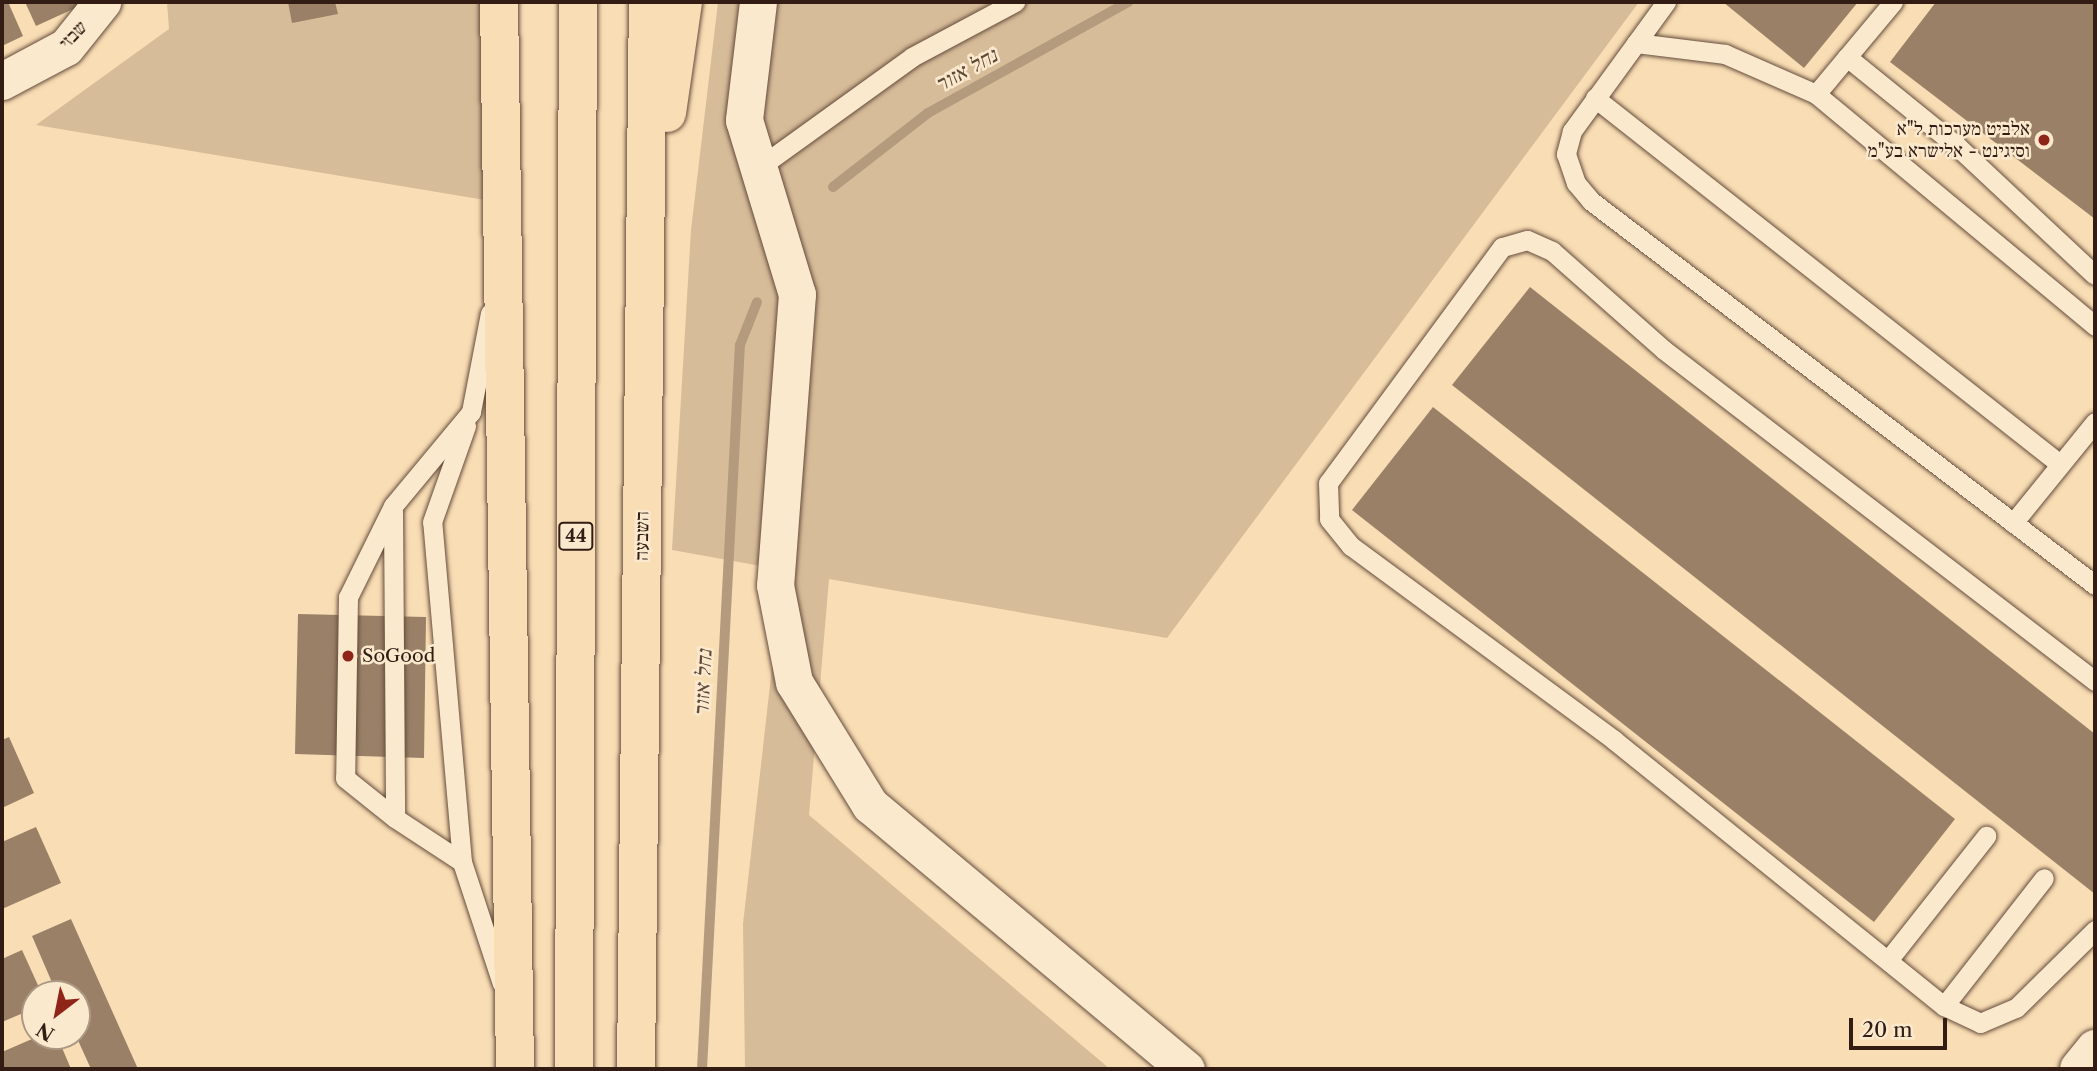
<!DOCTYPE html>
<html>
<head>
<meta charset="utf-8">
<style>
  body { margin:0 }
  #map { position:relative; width:2097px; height:1071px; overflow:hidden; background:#f9ddb4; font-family:"Libre Caslon Text","Frank Ruhl Libre",serif }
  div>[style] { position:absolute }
  .green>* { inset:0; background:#d7bc99 }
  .stream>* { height:10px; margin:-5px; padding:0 5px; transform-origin:5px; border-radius:5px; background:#b59b7e }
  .building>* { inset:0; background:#998067 }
  .roads { filter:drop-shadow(0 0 2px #644c3c) drop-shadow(0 0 2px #644c3c) }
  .service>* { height:19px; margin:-9.5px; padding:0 9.5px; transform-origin:9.5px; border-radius:9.5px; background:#fbe9ce }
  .minor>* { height:37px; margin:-18.5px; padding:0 18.5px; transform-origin:18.5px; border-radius:18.5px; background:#fbe9ce }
  .tertiary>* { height:38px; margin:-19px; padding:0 19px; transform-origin:19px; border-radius:19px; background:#fbe9ce }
  .trunk>* { height:38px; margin:-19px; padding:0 19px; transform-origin:19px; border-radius:19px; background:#f9ddb4 }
  .dots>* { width:19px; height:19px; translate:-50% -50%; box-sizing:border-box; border:4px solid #fbe9ce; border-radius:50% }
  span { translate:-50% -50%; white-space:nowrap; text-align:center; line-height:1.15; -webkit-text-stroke:5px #fbe9ce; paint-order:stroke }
  .shield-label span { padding:2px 5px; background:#fbe9ce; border:2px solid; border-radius:5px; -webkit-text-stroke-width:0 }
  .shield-label { font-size:18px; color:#321c14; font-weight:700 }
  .street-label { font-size:19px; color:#321c14 }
  .poi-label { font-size:19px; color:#321c14 }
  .right { translate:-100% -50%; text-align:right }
  .left { translate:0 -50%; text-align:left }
  .water-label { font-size:21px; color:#604839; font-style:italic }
  .frame { position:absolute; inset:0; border:4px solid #321c14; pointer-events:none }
  .north { position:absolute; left:21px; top:980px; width:70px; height:70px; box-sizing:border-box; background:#fbe9ce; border:2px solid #ab9784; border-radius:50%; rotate:212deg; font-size:19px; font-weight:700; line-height:28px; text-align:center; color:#321c14 }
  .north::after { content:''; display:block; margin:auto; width:24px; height:32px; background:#8f2418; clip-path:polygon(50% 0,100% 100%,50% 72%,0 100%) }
  .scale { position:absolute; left:1849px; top:1018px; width:98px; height:32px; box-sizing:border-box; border:4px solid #321c14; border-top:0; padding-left:9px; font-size:21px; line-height:24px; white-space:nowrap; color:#321c14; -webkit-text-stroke:5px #fbe9ce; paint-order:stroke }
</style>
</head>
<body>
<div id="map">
  <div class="green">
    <i style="clip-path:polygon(167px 2px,502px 2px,491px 201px,36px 125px,169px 29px)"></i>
    <i style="clip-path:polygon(718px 2px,1639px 2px,1167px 638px,829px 579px,809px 815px,1110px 1069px,745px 1069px,743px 924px,783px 570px,672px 550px,691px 230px)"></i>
  </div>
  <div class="stream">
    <i style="left:833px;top:187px;width:120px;rotate:-37.9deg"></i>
    <i style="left:928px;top:113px;width:229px;rotate:-29deg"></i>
    <i style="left:702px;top:1069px;width:725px;rotate:-87deg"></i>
    <i style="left:740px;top:345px;width:46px;rotate:-68.4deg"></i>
  </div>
  <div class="building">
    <i style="clip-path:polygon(2px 2px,8px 2px,23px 36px,2px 46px)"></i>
    <i style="clip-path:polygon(25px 2px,80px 2px,82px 5px,36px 26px)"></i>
    <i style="clip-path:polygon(288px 2px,335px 2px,338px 14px,292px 23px)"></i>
    <i style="clip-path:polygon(1723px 2px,1858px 2px,1804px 68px)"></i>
    <i style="clip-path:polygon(1936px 2px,2095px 2px,2095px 219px,1890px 62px)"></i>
    <i style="clip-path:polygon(1530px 287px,2095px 734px,2095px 894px,1452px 385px)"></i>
    <i style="clip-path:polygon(1433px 407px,1955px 819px,1874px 922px,1352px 510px)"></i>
    <i style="clip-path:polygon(298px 614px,426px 617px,424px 758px,295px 754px)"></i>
    <i style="clip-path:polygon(9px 737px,34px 793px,2px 808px,2px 740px)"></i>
    <i style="clip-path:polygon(36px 827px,61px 883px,2px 909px,2px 842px)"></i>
    <i style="clip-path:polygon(71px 919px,138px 1069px,91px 1069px,76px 1036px,77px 994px,57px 994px,32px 936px)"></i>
    <i style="clip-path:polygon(22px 950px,42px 994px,35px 994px,35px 1008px,2px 1022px,2px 959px)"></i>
    <i style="clip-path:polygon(39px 1036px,57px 1036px,71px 1069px,2px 1069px,2px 1052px)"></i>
  </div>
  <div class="roads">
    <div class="service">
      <i style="left:1666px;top:2px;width:160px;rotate:126.1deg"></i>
      <i style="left:1572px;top:131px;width:24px;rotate:105deg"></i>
      <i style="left:1566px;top:154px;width:31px;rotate:71deg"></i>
      <i style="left:1576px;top:183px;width:23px;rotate:50deg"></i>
      <i style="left:1591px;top:201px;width:634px;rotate:37.3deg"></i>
      <i style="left:1893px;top:2px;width:72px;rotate:129.9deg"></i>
      <i style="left:1847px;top:57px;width:143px;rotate:39deg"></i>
      <i style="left:1958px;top:147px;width:187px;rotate:43.1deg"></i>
      <i style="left:1636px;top:43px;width:90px;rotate:7deg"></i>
      <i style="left:1725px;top:54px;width:99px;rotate:23.7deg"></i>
      <i style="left:1816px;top:94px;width:363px;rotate:39.7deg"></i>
      <i style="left:1816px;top:94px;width:48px;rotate:-50deg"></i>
      <i style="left:1595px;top:98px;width:592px;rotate:38.21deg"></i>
      <i style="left:761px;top:166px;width:186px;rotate:-35.8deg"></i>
      <i style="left:912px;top:57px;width:117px;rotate:-28.1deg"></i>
      <i style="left:490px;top:313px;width:101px;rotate:100.9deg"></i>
      <i style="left:471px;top:412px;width:122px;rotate:129.7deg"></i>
      <i style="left:393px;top:506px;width:102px;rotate:116.3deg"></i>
      <i style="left:348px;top:597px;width:181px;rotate:90.9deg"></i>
      <i style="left:345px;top:778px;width:64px;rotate:38.7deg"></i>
      <i style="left:395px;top:818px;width:80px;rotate:33.3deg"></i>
      <i style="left:462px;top:862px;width:128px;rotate:71.8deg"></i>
      <i style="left:393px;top:511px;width:307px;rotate:89.6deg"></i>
      <i style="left:2013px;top:523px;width:130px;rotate:-50.9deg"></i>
      <i style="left:2095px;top:681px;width:543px;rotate:-142.48deg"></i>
      <i style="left:1664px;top:350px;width:149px;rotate:-138.5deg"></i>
      <i style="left:1552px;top:251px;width:27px;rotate:-156deg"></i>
      <i style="left:1527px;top:240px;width:26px;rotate:164deg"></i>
      <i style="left:1502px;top:247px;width:293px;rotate:126.4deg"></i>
      <i style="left:1328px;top:483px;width:36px;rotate:88deg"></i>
      <i style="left:1329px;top:519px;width:35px;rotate:51deg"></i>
      <i style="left:1351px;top:546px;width:327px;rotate:36.4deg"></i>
      <i style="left:1614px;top:740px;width:424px;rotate:38.9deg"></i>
      <i style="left:1944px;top:1006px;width:40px;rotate:25deg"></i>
      <i style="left:1980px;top:1023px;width:39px;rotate:-23deg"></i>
      <i style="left:2016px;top:1008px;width:111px;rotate:-44.6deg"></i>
      <i style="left:462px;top:862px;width:341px;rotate:-95deg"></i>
      <i style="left:432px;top:522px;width:102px;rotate:-70.5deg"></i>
      <i style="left:1889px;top:959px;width:157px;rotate:-51.7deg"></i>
      <i style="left:1944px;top:1006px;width:162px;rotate:-52deg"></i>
    </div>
    <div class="minor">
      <i style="left:758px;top:2px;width:119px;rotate:96.8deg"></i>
      <i style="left:744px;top:120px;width:182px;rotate:73.1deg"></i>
      <i style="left:797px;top:294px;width:292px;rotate:94.3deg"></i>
      <i style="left:775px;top:585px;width:99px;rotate:78.9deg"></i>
      <i style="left:794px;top:682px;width:145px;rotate:58.3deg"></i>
      <i style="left:870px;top:805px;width:412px;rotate:39.9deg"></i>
      <i style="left:2px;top:81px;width:72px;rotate:-28deg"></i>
      <i style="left:66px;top:47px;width:58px;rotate:-51.3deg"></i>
    </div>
    <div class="tertiary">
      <i style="left:2079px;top:1069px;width:26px;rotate:-51deg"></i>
    </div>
    <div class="trunk">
      <i style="left:499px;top:2px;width:1067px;rotate:89.14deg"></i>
      <i style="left:667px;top:113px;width:112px;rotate:-81.8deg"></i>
      <i style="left:574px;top:1069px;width:1067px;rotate:-89.79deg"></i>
      <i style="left:636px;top:1069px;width:1067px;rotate:-89.36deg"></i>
    </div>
  </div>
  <div class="dots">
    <i style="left:2044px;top:140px;background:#8f2418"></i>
    <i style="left:348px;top:656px;background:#8f2418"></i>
  </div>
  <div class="shield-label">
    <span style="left:576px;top:536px">44</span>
  </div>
  <div class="street-label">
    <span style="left:73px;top:35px;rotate:-46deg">שבזי</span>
    <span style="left:642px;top:536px;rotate:-89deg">השבעה</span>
  </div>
  <div class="poi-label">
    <span class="right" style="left:2030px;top:140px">אלביט מערכות ל"א<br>וסיגינט - אלישרא בע"מ</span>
    <span class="left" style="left:362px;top:656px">SoGood</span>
  </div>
  <div class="water-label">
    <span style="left:966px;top:70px;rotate:-29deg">נחל אזור</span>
    <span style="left:703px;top:683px;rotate:-87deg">נחל אזור</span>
  </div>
  <div class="frame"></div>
  <div class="north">N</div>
  <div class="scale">20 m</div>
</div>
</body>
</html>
